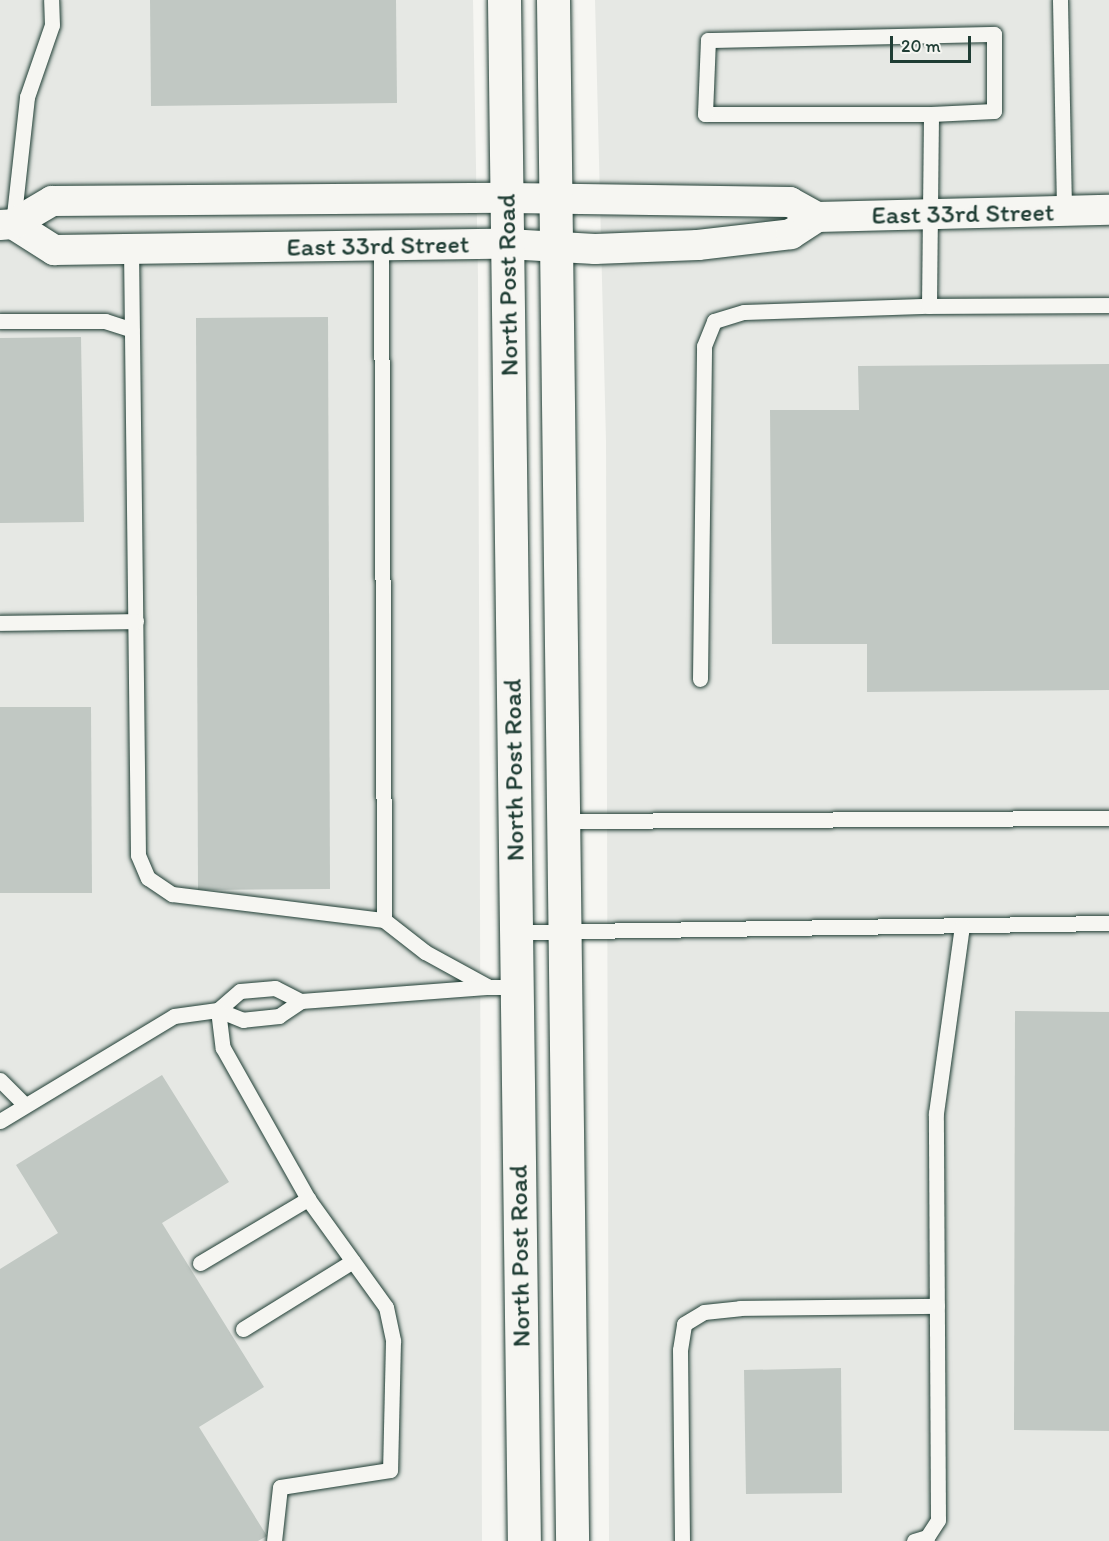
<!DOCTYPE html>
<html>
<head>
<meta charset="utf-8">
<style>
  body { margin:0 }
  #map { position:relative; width:1109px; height:1541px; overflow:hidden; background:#f6f6f2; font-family:Itim,sans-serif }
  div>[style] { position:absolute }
  .built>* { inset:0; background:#e6e8e4 }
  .building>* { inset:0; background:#c1c8c3 }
  .roads { filter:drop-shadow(0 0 2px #1f3d34) drop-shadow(0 0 2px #1f3d34) }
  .service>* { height:15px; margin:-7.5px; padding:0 7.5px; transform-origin:7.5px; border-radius:7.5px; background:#f6f6f2 }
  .minor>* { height:30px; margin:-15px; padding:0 15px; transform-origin:15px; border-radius:15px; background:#f6f6f2 }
  .primary>* { height:33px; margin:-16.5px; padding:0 16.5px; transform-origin:16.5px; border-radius:16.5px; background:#f6f6f2 }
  span { translate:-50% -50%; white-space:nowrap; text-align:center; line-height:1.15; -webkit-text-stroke:4.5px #f6f6f2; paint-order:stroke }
  .street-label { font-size:26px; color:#1f3d34 }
  .scale { position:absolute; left:890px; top:36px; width:81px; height:27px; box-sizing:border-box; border:3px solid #1f3d34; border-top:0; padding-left:8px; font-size:18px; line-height:21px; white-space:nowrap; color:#1f3d34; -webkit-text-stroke:4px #f6f6f2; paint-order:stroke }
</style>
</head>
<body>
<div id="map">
  <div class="built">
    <i style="clip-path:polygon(0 0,473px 0,478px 277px,482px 1541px,0 1541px)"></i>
    <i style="clip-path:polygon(595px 0,1109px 0,1109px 1541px,609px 1541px,606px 441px)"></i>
  </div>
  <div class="building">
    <i style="clip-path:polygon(150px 0,396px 0,397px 103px,151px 106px)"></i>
    <i style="clip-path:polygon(328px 317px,330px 889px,198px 890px,196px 318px)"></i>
    <i style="clip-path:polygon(81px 337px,84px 522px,0 523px,0 338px)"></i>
    <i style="clip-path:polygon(1109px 364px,1109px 690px,867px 692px,867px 644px,772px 644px,770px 410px,859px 410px,858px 366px)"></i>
    <i style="clip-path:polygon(0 707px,91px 707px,92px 893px,0 893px)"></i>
    <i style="clip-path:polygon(1015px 1011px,1109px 1012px,1109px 1431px,1014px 1430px)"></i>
    <i style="clip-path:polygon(162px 1075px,229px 1182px,162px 1223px,264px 1387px,199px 1427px,267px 1536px,258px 1541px,0 1541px,0 1269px,58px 1233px,16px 1165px)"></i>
    <i style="clip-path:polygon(841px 1368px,842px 1493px,746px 1494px,744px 1370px)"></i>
  </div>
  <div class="roads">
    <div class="service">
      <i style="left:1060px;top:0;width:211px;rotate:88.9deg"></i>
      <i style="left:13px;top:224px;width:128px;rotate:-83.7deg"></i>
      <i style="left:27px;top:97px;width:76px;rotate:-70.9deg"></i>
      <i style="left:52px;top:25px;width:25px;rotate:-92deg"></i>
      <i style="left:381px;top:246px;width:674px;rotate:89.74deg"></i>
      <i style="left:131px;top:248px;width:607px;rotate:89.34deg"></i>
      <i style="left:138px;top:855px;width:25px;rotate:67deg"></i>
      <i style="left:148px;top:878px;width:29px;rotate:34deg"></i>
      <i style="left:172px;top:894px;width:214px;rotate:7deg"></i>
      <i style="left:384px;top:920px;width:52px;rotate:38deg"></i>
      <i style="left:425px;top:952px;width:73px;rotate:28.7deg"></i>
      <i style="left:489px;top:987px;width:27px"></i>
      <i style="left:929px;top:306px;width:180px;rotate:-0.3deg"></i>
      <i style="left:0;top:321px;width:105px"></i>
      <i style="left:105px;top:321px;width:28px;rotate:18deg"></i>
      <i style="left:0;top:623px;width:136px;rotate:-0.8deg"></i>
      <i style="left:700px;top:679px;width:333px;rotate:-89.3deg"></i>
      <i style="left:704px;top:346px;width:27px;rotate:-68deg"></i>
      <i style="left:714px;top:321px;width:31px;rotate:-17deg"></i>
      <i style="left:744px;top:312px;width:185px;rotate:-1.9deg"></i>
      <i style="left:929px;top:306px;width:192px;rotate:-89.4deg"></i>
      <i style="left:931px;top:114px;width:226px;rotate:180deg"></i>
      <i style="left:705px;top:114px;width:74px;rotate:-87.7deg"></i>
      <i style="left:708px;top:40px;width:286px;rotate:-1.2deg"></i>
      <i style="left:994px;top:34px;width:77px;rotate:90deg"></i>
      <i style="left:994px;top:111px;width:63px;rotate:177.3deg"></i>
      <i style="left:565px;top:821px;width:544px;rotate:-0.32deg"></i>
      <i style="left:516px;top:932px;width:593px;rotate:-0.87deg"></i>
      <i style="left:275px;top:988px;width:29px;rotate:27deg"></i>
      <i style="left:301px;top:1001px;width:27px;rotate:146deg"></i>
      <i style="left:279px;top:1016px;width:36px;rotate:174deg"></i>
      <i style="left:243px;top:1020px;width:27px;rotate:-158deg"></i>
      <i style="left:218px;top:1010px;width:29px;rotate:-41deg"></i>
      <i style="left:240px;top:991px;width:35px;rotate:-5deg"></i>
      <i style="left:301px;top:1001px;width:189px;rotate:-4.3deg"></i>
      <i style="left:0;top:1080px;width:35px;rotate:45deg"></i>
      <i style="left:0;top:1121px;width:203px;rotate:-31.1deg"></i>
      <i style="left:174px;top:1016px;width:44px;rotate:-7.8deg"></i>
      <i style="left:218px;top:1010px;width:38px;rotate:83deg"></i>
      <i style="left:223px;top:1048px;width:173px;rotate:60.6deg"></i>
      <i style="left:308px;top:1199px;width:133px;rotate:54.2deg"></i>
      <i style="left:386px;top:1307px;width:35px;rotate:78deg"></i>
      <i style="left:393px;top:1341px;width:129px;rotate:91.3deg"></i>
      <i style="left:390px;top:1470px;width:111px;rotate:171.2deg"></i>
      <i style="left:280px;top:1487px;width:54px;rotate:96.3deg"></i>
      <i style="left:200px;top:1263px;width:126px;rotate:-30.7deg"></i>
      <i style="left:243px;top:1329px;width:129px;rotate:-31.7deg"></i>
      <i style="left:682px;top:1541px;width:191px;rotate:-90.6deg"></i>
      <i style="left:680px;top:1350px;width:26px;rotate:-81deg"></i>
      <i style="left:684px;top:1324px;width:23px;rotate:-31deg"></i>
      <i style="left:704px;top:1312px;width:36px;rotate:-6deg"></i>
      <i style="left:740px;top:1308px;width:197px;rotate:-0.6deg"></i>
      <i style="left:914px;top:1541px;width:14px;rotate:-17deg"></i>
      <i style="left:927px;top:1537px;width:20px;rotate:-57deg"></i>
      <i style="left:938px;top:1520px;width:407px;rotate:-90.3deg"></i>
      <i style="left:936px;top:1113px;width:189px;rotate:-82.1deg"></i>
    </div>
    <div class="minor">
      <i style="left:13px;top:224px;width:49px;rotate:32.4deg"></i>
      <i style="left:54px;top:250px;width:453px;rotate:-0.8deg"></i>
      <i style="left:507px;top:244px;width:88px;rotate:3.3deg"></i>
      <i style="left:595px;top:249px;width:103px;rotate:-2.2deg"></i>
      <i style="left:698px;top:245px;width:94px;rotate:-6.7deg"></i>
      <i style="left:791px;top:234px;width:31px;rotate:-33deg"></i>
      <i style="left:0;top:225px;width:13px;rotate:-4deg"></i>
      <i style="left:13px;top:224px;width:45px;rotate:-30.5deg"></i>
      <i style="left:52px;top:201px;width:455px;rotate:-0.4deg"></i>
      <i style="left:507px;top:198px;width:283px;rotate:0.8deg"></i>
      <i style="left:790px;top:202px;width:31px;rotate:29deg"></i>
      <i style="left:817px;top:217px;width:292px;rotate:-1.4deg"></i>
    </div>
    <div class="primary">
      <i style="left:504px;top:0;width:1541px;rotate:89.26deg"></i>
      <i style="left:553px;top:0;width:1541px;rotate:89.29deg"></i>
    </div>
  </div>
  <div class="street-label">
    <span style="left:963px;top:214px;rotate:-1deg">East 33rd Street</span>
    <span style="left:378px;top:246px;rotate:-1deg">East 33rd Street</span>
    <span style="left:508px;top:285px;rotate:-91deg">North Post Road</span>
    <span style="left:514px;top:770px;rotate:-91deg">North Post Road</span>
    <span style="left:520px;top:1256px;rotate:-91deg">North Post Road</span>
  </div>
  <div class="scale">20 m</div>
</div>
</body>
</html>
